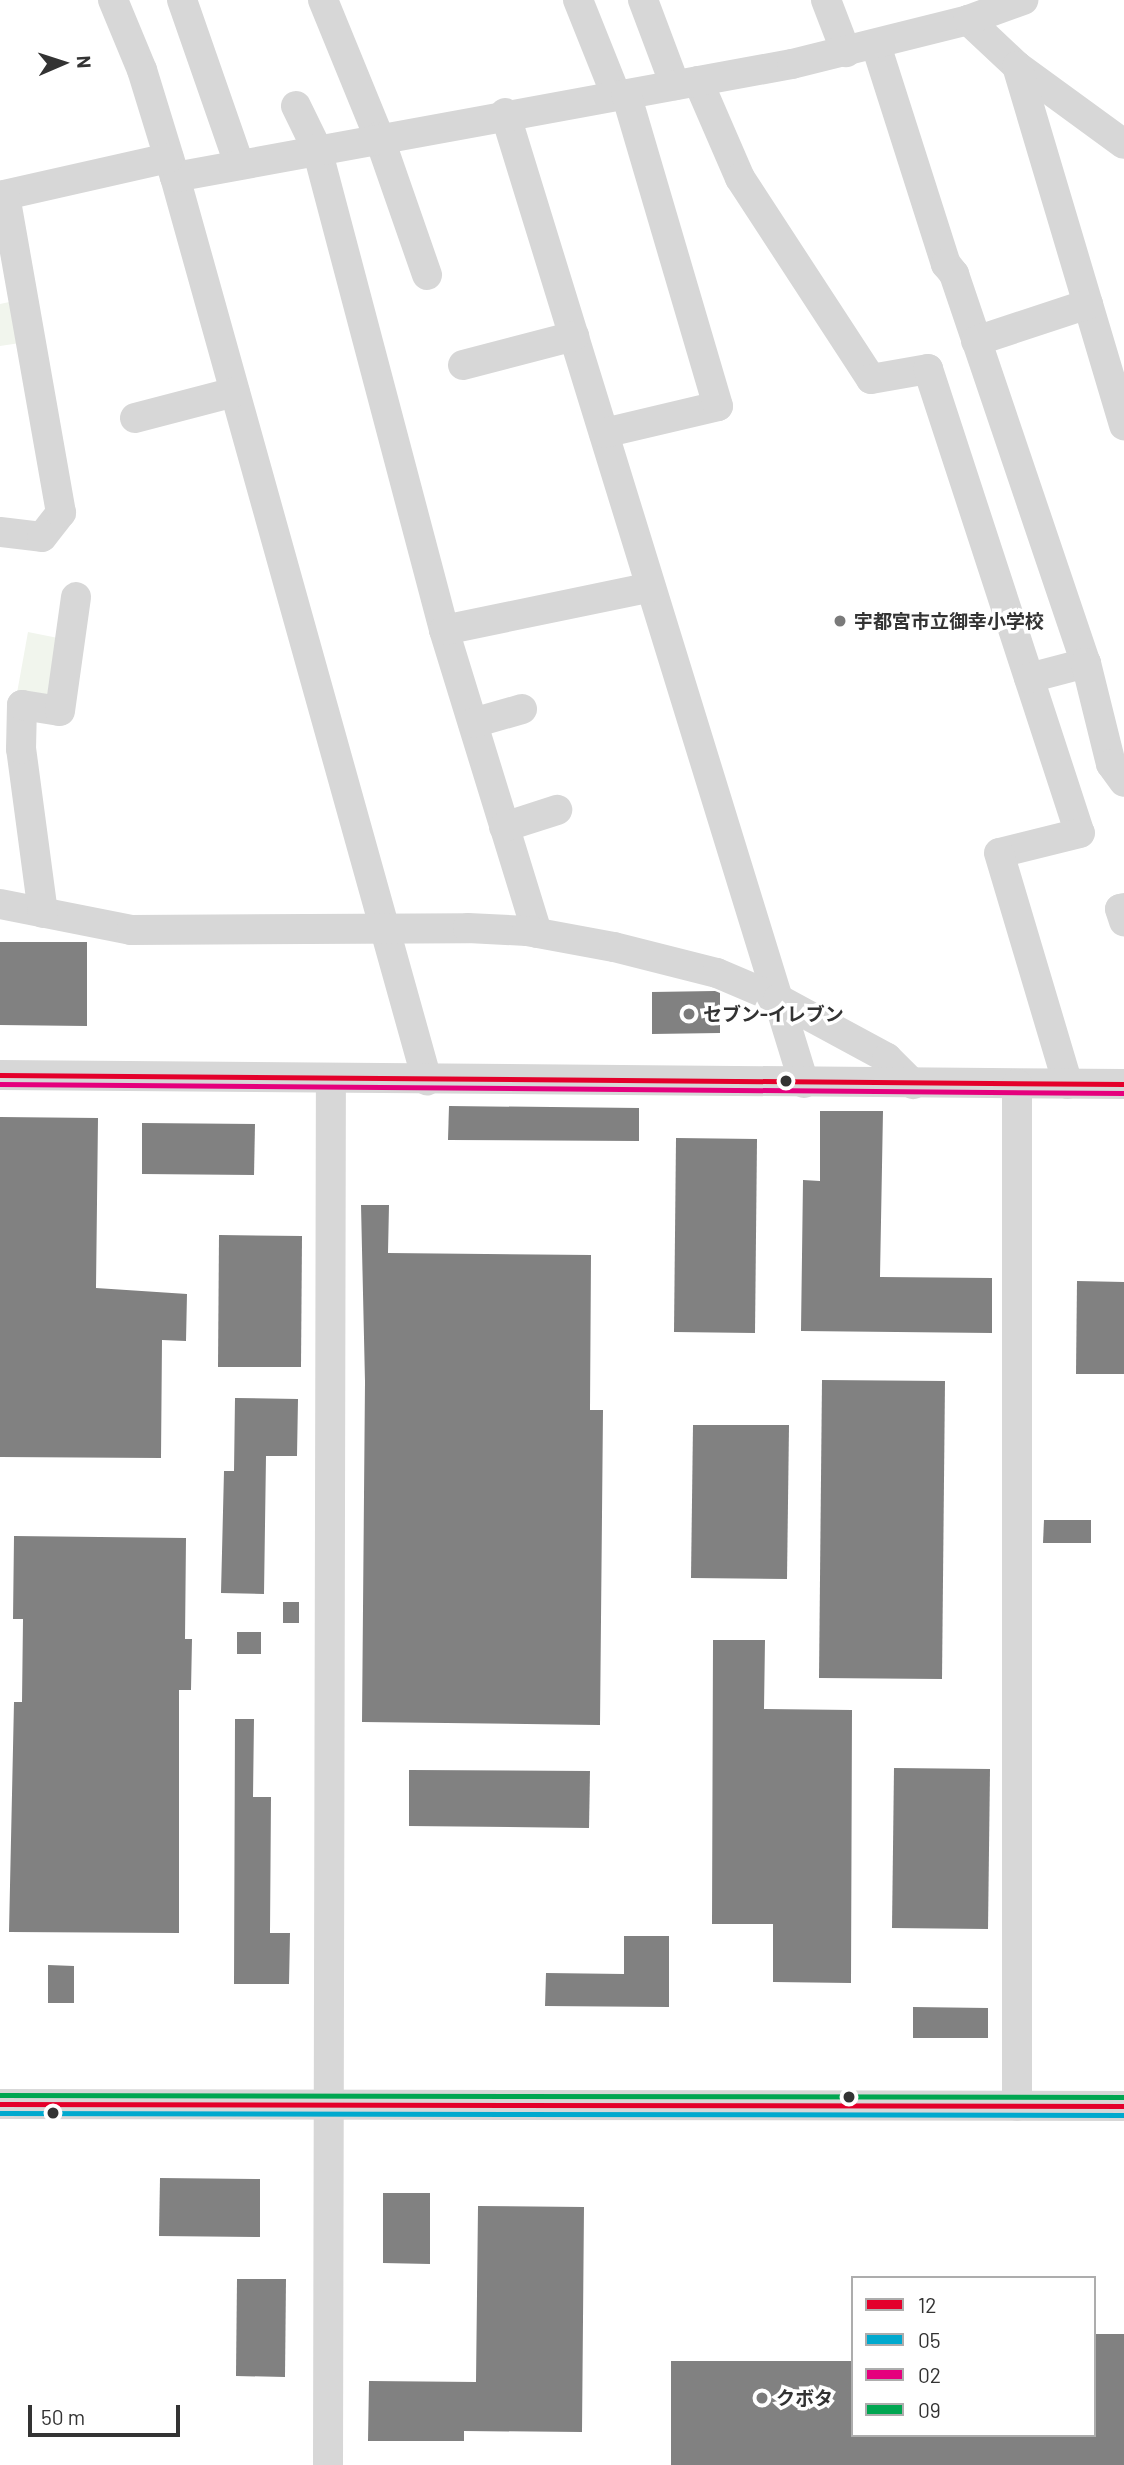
<!DOCTYPE html>
<html>
<head>
<meta charset="utf-8">
<style>
  body { margin:0 }
  #map { position:relative; width:1124px; height:2465px; overflow:hidden; background:#fff; font-family:Barlow,"Noto Sans JP",sans-serif }
  div>[style] { position:absolute }
  .green>* { inset:0; background:#f1f5ed }
  .building>* { inset:0; background:#818181 }
  .minor>* { height:30px; margin:-15px; padding:0 15px; transform-origin:15px; border-radius:15px; background:#d7d7d7 }
  .bus-1>* { height:5px; margin:-2.5px; padding:0 2.5px; transform-origin:2.5px; border-radius:2.5px; background:#e4002b }
  .bus-2>* { height:5px; margin:-2.5px; padding:0 2.5px; transform-origin:2.5px; border-radius:2.5px; background:#00a9ce }
  .bus-3>* { height:5px; margin:-2.5px; padding:0 2.5px; transform-origin:2.5px; border-radius:2.5px; background:#e5007d }
  .bus-4>* { height:5px; margin:-2.5px; padding:0 2.5px; transform-origin:2.5px; border-radius:2.5px; background:#00a651 }
  .dots>* { width:19px; height:19px; translate:-50% -50%; box-sizing:border-box; border:4px solid #fff; border-radius:50% }
  span { translate:-50% -50%; white-space:nowrap; text-align:center; line-height:1.15; -webkit-text-stroke:7px #fff; paint-order:stroke }
  .poi-label { font-size:19px; color:#333; font-weight:700 }
  .left { translate:0 -50%; text-align:left }
  .legend { position:absolute; left:851px; top:2276px; width:245px; height:161px; box-sizing:border-box; background:#fff; border:2px solid #adadad; margin:0; padding:9px 12px; list-style:none; font-size:21px; color:#333 }
  .legend li { display:flex; align-items:center; gap:14px; height:35px }
  .legend b { width:35px; border:2px solid #adadad }
  .north { position:absolute; left:28px; top:28px; width:70px; height:70px; -webkit-text-stroke:5px #fff; paint-order:stroke; rotate:87deg; font-size:19px; font-weight:700; line-height:28px; text-align:center; color:#333 }
  .north::after { content:''; display:block; margin:auto; width:24px; height:32px; background:#333; clip-path:polygon(50% 0,100% 100%,50% 72%,0 100%) }
  .scale { position:absolute; left:28px; top:2405px; width:152px; height:32px; box-sizing:border-box; border:4px solid #333; border-top:0; padding-left:9px; font-size:21px; line-height:24px; white-space:nowrap; color:#333; -webkit-text-stroke:5px #fff; paint-order:stroke }
</style>
</head>
<body>
<div id="map">
  <div class="green">
    <i style="clip-path:polygon(14px 301px,20px 343px,0 346px,0 304px)"></i>
    <i style="clip-path:polygon(28px 632px,63px 639px,47px 697px,17px 693px)"></i>
  </div>
  <div class="building">
    <i style="clip-path:polygon(0 942px,87px 942px,87px 1026px,0 1025px)"></i>
    <i style="clip-path:polygon(715px 991px,720px 993px,720px 1033px,652px 1034px,652px 992px)"></i>
    <i style="clip-path:polygon(449px 1106px,639px 1108px,639px 1141px,448px 1140px)"></i>
    <i style="clip-path:polygon(820px 1111px,883px 1111px,880px 1277px,992px 1278px,992px 1333px,801px 1331px,803px 1180px,820px 1181px)"></i>
    <i style="clip-path:polygon(0 1117px,98px 1118px,96px 1288px,187px 1294px,186px 1341px,162px 1340px,161px 1458px,0 1457px)"></i>
    <i style="clip-path:polygon(142px 1123px,255px 1124px,254px 1175px,142px 1174px)"></i>
    <i style="clip-path:polygon(676px 1138px,757px 1139px,755px 1333px,674px 1332px)"></i>
    <i style="clip-path:polygon(361px 1205px,389px 1205px,388px 1253px,591px 1255px,590px 1410px,603px 1410px,600px 1725px,362px 1722px,365px 1382px)"></i>
    <i style="clip-path:polygon(219px 1235px,302px 1236px,301px 1367px,218px 1367px)"></i>
    <i style="clip-path:polygon(1077px 1281px,1124px 1282px,1124px 1374px,1076px 1374px)"></i>
    <i style="clip-path:polygon(822px 1380px,945px 1381px,942px 1679px,819px 1678px)"></i>
    <i style="clip-path:polygon(235px 1398px,298px 1399px,297px 1456px,266px 1456px,264px 1594px,221px 1593px,224px 1471px,234px 1471px)"></i>
    <i style="clip-path:polygon(693px 1425px,789px 1425px,787px 1579px,691px 1578px)"></i>
    <i style="clip-path:polygon(1044px 1520px,1091px 1520px,1091px 1543px,1043px 1543px)"></i>
    <i style="clip-path:polygon(14px 1536px,186px 1538px,185px 1639px,192px 1639px,191px 1690px,179px 1690px,179px 1933px,9px 1932px,14px 1702px,22px 1702px,23px 1619px,13px 1619px)"></i>
    <i style="clip-path:polygon(283px 1602px,299px 1602px,299px 1623px,283px 1623px)"></i>
    <i style="clip-path:polygon(237px 1632px,261px 1632px,261px 1654px,237px 1654px)"></i>
    <i style="clip-path:polygon(713px 1640px,765px 1640px,764px 1709px,852px 1710px,851px 1983px,773px 1982px,773px 1924px,712px 1924px)"></i>
    <i style="clip-path:polygon(235px 1719px,254px 1719px,253px 1797px,271px 1797px,270px 1933px,290px 1933px,289px 1984px,234px 1984px)"></i>
    <i style="clip-path:polygon(894px 1768px,990px 1769px,988px 1929px,892px 1928px)"></i>
    <i style="clip-path:polygon(409px 1770px,590px 1771px,589px 1828px,409px 1826px)"></i>
    <i style="clip-path:polygon(624px 1936px,669px 1936px,669px 2007px,545px 2006px,546px 1973px,624px 1974px)"></i>
    <i style="clip-path:polygon(48px 1965px,74px 1966px,74px 2003px,48px 2003px)"></i>
    <i style="clip-path:polygon(913px 2007px,988px 2008px,988px 2038px,913px 2038px)"></i>
    <i style="clip-path:polygon(160px 2178px,260px 2179px,260px 2237px,159px 2236px)"></i>
    <i style="clip-path:polygon(383px 2193px,430px 2193px,430px 2264px,383px 2263px)"></i>
    <i style="clip-path:polygon(478px 2206px,584px 2207px,582px 2432px,464px 2431px,464px 2441px,368px 2441px,369px 2381px,476px 2382px)"></i>
    <i style="clip-path:polygon(237px 2279px,286px 2279px,285px 2377px,236px 2376px)"></i>
    <i style="clip-path:polygon(1094px 2334px,1124px 2334px,1124px 2465px,671px 2465px,671px 2361px,853px 2361px,853px 2435px,1094px 2435px)"></i>
  </div>
  <div class="minor">
    <i style="left:113px;top:0;width:76px;rotate:67.5deg"></i>
    <i style="left:142px;top:70px;width:112px;rotate:72.9deg"></i>
    <i style="left:175px;top:177px;width:938px;rotate:74.41deg"></i>
    <i style="left:182px;top:0;width:174px;rotate:70.8deg"></i>
    <i style="left:323px;top:0;width:148px;rotate:67.8deg"></i>
    <i style="left:379px;top:137px;width:146px;rotate:70.8deg"></i>
    <i style="left:578px;top:0;width:102px;rotate:68.2deg"></i>
    <i style="left:643px;top:0;width:91px;rotate:69.4deg"></i>
    <i style="left:826px;top:0;width:56px;rotate:69deg"></i>
    <i style="left:968px;top:20px;width:67px;rotate:43.2deg"></i>
    <i style="left:1017px;top:66px;width:132px;rotate:36.1deg"></i>
    <i style="left:876px;top:45px;width:230px;rotate:72.3deg"></i>
    <i style="left:946px;top:264px;width:13px;rotate:51deg"></i>
    <i style="left:954px;top:274px;width:411px;rotate:71.3deg"></i>
    <i style="left:1017px;top:66px;width:375px;rotate:73.4deg"></i>
    <i style="left:698px;top:81px;width:106px;rotate:66.6deg"></i>
    <i style="left:740px;top:178px;width:240px;rotate:56.9deg"></i>
    <i style="left:871px;top:379px;width:58px;rotate:-10deg"></i>
    <i style="left:928px;top:369px;width:488px;rotate:71.9deg"></i>
    <i style="left:1080px;top:833px;width:83px;rotate:166.1deg"></i>
    <i style="left:999px;top:853px;width:241px;rotate:73.4deg"></i>
    <i style="left:296px;top:106px;width:48px;rotate:64deg"></i>
    <i style="left:317px;top:149px;width:497px;rotate:75.2deg"></i>
    <i style="left:444px;top:630px;width:317px;rotate:72.9deg"></i>
    <i style="left:505px;top:113px;width:1015px;rotate:72.87deg"></i>
    <i style="left:175px;top:177px;width:627px;rotate:-10.38deg"></i>
    <i style="left:792px;top:64px;width:181px;rotate:-14deg"></i>
    <i style="left:968px;top:20px;width:59px;rotate:-20deg"></i>
    <i style="left:0;top:196px;width:173px;rotate:-12.7deg"></i>
    <i style="left:976px;top:341px;width:118px;rotate:-18.3deg"></i>
    <i style="left:463px;top:365px;width:115px;rotate:-14.6deg"></i>
    <i style="left:135px;top:418px;width:103px;rotate:-14.6deg"></i>
    <i style="left:604px;top:433px;width:117px;rotate:-13.3deg"></i>
    <i style="left:718px;top:406px;width:325px;rotate:-106.4deg"></i>
    <i style="left:0;top:532px;width:42px;rotate:6.8deg"></i>
    <i style="left:42px;top:537px;width:31px;rotate:-52deg"></i>
    <i style="left:61px;top:513px;width:323px;rotate:-100deg"></i>
    <i style="left:444px;top:630px;width:211px;rotate:-11.7deg"></i>
    <i style="left:1029px;top:678px;width:59px;rotate:-14.7deg"></i>
    <i style="left:1086px;top:663px;width:104px;rotate:76.1deg"></i>
    <i style="left:1111px;top:764px;width:22px;rotate:54deg"></i>
    <i style="left:473px;top:723px;width:51px;rotate:-15.9deg"></i>
    <i style="left:504px;top:827px;width:56px;rotate:-17.8deg"></i>
    <i style="left:0;top:904px;width:134px;rotate:11.2deg"></i>
    <i style="left:131px;top:930px;width:337px;rotate:-0.3deg"></i>
    <i style="left:468px;top:928px;width:59px;rotate:2.9deg"></i>
    <i style="left:527px;top:931px;width:88px;rotate:10.4deg"></i>
    <i style="left:614px;top:947px;width:106px;rotate:14.2deg"></i>
    <i style="left:717px;top:973px;width:66px;rotate:23.1deg"></i>
    <i style="left:778px;top:999px;width:124px;rotate:28.4deg"></i>
    <i style="left:887px;top:1058px;width:37px;rotate:45deg"></i>
    <i style="left:1124px;top:908px;width:4px;rotate:166deg"></i>
    <i style="left:1120px;top:909px;width:13px;rotate:72deg"></i>
    <i style="left:43px;top:913px;width:165px;rotate:-97.6deg"></i>
    <i style="left:21px;top:749px;width:44px;rotate:-88.7deg"></i>
    <i style="left:22px;top:705px;width:38px;rotate:9deg"></i>
    <i style="left:60px;top:711px;width:115px;rotate:-82deg"></i>
    <i style="left:0;top:1075px;width:1124px;rotate:0.46deg"></i>
    <i style="left:0;top:2104px;width:1124px;rotate:0.1deg"></i>
    <i style="left:1017px;top:2106px;width:1022px;rotate:-90deg"></i>
    <i style="left:328px;top:2465px;width:1386px;rotate:-89.88deg"></i>
  </div>
  <div class="bus-1">
    <i style="left:0;top:1075px;width:1124px;rotate:0.46deg"></i>
    <i style="left:0;top:2104px;width:1124px;rotate:0.1deg"></i>
  </div>
  <div class="bus-2">
    <i style="left:0;top:2113px;width:1124px;rotate:0.1deg"></i>
  </div>
  <div class="bus-3">
    <i style="left:0;top:1084px;width:1124px;rotate:0.46deg"></i>
  </div>
  <div class="bus-4">
    <i style="left:0;top:2095px;width:1124px;rotate:0.1deg"></i>
  </div>
  <div class="dots">
    <i style="left:840px;top:621px;background:#7a7a7a"></i>
    <i style="left:689px;top:1014px;background:#7a7a7a"></i>
    <i style="left:786px;top:1081px;background:#333"></i>
    <i style="left:849px;top:2097px;background:#333"></i>
    <i style="left:53px;top:2113px;background:#333"></i>
    <i style="left:762px;top:2398px;background:#7a7a7a"></i>
  </div>
  <div class="poi-label">
    <span class="left" style="left:854px;top:621px">宇都宮市立御幸小学校</span>
    <span class="left" style="left:703px;top:1014px">セブン-イレブン</span>
    <span class="left" style="left:776px;top:2398px">クボタ</span>
  </div>
  <ul class="legend">
  <li><b style="height:9px;background:#e4002b"></b>12</li>
  <li><b style="height:9px;background:#00a9ce"></b>05</li>
  <li><b style="height:9px;background:#e5007d"></b>02</li>
  <li><b style="height:9px;background:#00a651"></b>09</li>
  </ul>
  <div class="north">N</div>
  <div class="scale">50 m</div>
</div>
</body>
</html>
